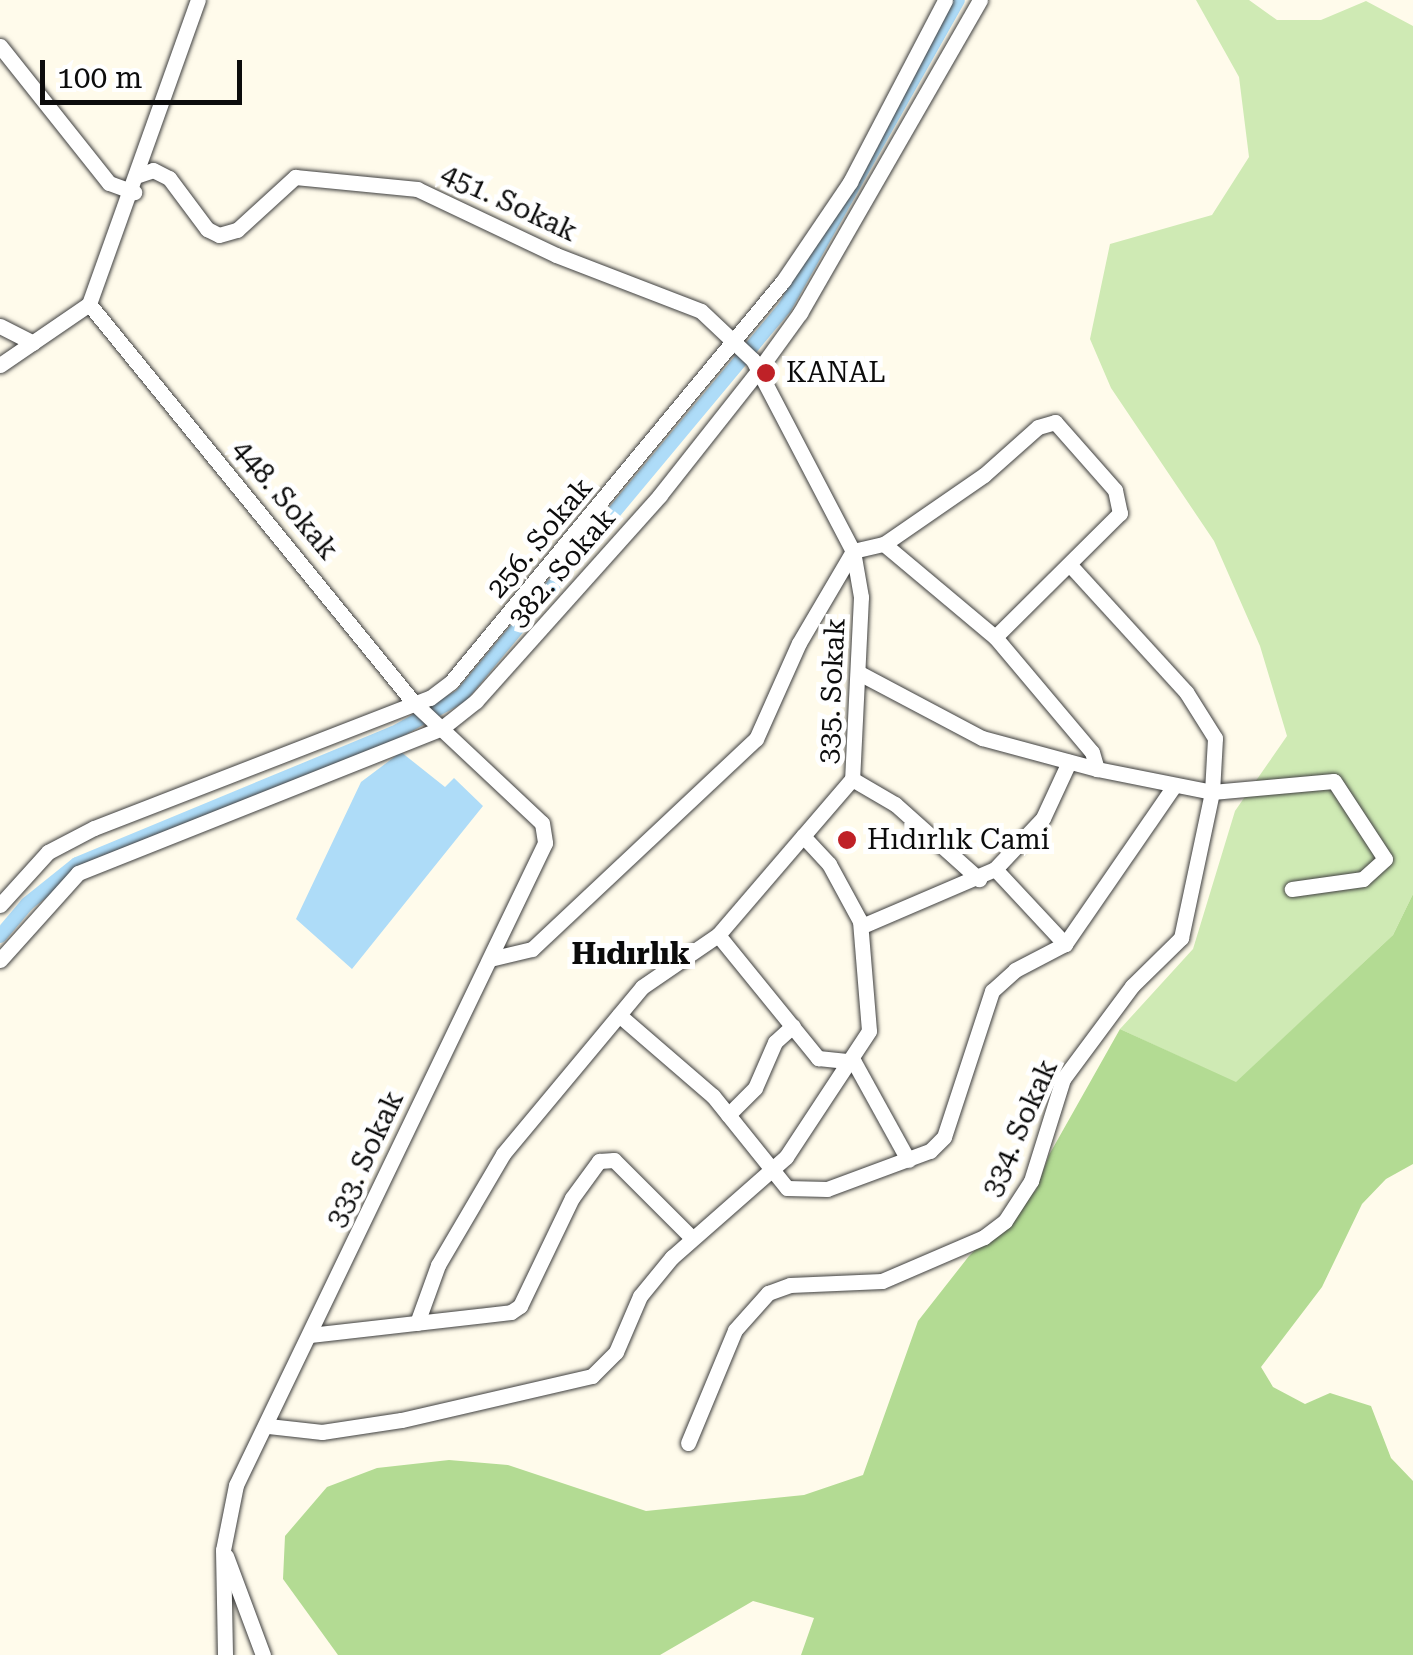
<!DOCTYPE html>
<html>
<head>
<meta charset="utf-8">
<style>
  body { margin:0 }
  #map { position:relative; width:1413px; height:1655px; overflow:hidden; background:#fffbeb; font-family:"Roboto Serif",serif }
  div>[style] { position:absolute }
  .green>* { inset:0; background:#cfeab4 }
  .forest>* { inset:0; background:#b3db93 }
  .water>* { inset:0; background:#aedcf8 }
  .canal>* { height:14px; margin:-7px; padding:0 7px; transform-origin:7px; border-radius:7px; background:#aedcf8 }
  .roads { filter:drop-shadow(0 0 2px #3f3f3f) drop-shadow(0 0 2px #3f3f3f) }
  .minor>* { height:15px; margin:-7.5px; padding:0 7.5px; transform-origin:7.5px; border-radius:7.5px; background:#fff }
  .dots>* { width:28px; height:28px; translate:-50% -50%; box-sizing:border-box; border:5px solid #fff; border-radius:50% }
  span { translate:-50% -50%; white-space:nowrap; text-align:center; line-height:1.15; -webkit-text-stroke:10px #fff; paint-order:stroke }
  .street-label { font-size:28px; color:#0c0c0c }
  .poi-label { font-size:28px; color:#0c0c0c }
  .left { translate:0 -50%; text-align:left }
  .neighbourhood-label { font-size:30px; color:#0c0c0c; font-weight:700 }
  .scale { position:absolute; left:40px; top:60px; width:202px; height:45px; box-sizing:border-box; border:5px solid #0c0c0c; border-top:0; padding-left:12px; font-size:30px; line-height:35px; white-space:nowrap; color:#0c0c0c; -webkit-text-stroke:8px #fff; paint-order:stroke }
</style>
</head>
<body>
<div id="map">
  <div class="green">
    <i style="clip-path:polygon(1196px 0,1249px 0,1277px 20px,1321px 20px,1366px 1px,1413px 26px,1413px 894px,1393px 935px,1236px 1083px,1120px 1029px,1193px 949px,1235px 811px,1287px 736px,1260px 646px,1214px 541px,1111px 388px,1090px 339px,1110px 244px,1212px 215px,1249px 157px,1239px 77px)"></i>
  </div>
  <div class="forest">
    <i style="clip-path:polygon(1413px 894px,1413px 1164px,1386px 1179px,1362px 1204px,1322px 1287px,1261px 1367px,1273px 1387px,1305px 1404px,1330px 1393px,1371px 1406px,1391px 1458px,1413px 1481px,1413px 1655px,801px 1655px,814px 1618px,753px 1601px,660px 1655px,338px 1655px,283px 1579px,285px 1536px,327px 1487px,377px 1468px,449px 1460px,508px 1465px,646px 1511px,804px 1495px,863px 1475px,918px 1321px,969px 1256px,1036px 1190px,1049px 1155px,1120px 1029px,1236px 1082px,1393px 935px)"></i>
  </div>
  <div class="water">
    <i style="clip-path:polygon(401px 752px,445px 787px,454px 778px,483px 806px,352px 969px,296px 919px,361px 782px)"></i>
  </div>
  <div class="canal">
    <i style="left:0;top:936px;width:42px;rotate:-49.8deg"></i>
    <i style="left:27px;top:904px;width:64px;rotate:-38.7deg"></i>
    <i style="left:77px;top:864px;width:343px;rotate:-22.5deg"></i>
    <i style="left:394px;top:733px;width:77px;rotate:-28.9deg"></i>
    <i style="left:461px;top:696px;width:506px;rotate:-50.21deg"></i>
    <i style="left:785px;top:307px;width:352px;rotate:-60.6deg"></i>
  </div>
  <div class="roads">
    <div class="minor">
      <i style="left:0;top:46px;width:175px;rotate:51.5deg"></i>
      <i style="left:109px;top:183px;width:27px;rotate:20deg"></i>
      <i style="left:136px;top:176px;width:18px;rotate:-19deg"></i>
      <i style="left:153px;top:170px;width:18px;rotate:27deg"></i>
      <i style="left:169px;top:178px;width:64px;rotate:53.3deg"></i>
      <i style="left:207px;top:229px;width:13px;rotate:27deg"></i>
      <i style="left:219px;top:235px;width:19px;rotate:-16deg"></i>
      <i style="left:237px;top:230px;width:79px;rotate:-42.4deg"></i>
      <i style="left:295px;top:177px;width:123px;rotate:5.6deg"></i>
      <i style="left:417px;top:189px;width:154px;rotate:25.4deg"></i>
      <i style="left:556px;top:255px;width:155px;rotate:21.1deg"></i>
      <i style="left:701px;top:311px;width:71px;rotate:43.3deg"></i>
      <i style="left:753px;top:360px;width:216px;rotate:62.4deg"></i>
      <i style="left:853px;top:551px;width:47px;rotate:80.1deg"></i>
      <i style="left:861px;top:597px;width:182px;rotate:92.8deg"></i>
      <i style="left:852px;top:779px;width:75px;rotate:130.7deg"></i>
      <i style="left:803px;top:836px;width:38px;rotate:47deg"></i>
      <i style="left:829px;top:864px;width:65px;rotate:61.5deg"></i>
      <i style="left:860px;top:921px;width:110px;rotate:85.3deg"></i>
      <i style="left:869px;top:1031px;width:151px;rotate:123.4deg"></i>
      <i style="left:786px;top:1157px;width:152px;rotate:138.7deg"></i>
      <i style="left:672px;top:1257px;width:50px;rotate:129.4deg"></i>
      <i style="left:640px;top:1296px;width:61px;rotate:113.2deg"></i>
      <i style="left:616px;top:1352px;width:34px;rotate:135deg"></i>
      <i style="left:592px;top:1376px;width:196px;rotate:167deg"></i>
      <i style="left:401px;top:1420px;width:80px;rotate:171.4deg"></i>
      <i style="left:322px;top:1432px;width:54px;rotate:-173.7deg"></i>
      <i style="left:89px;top:304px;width:515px;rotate:50.84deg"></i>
      <i style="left:414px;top:703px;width:175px;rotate:43.2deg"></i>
      <i style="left:542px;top:823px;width:20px;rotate:81deg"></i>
      <i style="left:545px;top:843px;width:712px;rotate:115.7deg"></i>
      <i style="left:236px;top:1485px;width:66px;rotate:101.3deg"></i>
      <i style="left:223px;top:1550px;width:105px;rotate:88.9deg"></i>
      <i style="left:89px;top:304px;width:323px;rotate:-70.3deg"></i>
      <i style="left:0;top:326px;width:37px;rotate:27deg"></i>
      <i style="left:0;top:365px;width:108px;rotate:-34.4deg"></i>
      <i style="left:884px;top:544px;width:145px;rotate:40deg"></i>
      <i style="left:995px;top:637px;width:150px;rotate:49.9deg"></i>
      <i style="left:1092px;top:752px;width:18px;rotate:74deg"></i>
      <i style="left:861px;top:674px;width:137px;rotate:27.9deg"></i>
      <i style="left:982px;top:738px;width:119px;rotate:15.1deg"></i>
      <i style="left:1097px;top:769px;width:117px;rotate:11.3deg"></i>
      <i style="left:1212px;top:792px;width:122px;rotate:-5.2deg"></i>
      <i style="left:1334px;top:781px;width:93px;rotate:56.8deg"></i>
      <i style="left:1385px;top:859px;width:30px;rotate:138deg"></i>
      <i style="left:1363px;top:879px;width:72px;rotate:172deg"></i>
      <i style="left:852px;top:779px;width:50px;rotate:30.2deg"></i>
      <i style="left:895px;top:804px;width:113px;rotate:41.8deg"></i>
      <i style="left:995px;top:869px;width:103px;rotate:47deg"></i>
      <i style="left:0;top:905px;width:72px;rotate:-47.8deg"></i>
      <i style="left:48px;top:852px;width:52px;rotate:-27.6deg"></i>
      <i style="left:94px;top:828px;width:360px;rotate:-21.2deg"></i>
      <i style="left:430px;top:698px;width:26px;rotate:-37deg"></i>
      <i style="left:451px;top:682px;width:521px;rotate:-50.38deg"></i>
      <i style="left:783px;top:281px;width:120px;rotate:-55.9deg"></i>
      <i style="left:850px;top:182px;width:205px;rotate:-62.4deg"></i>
      <i style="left:862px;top:926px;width:145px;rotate:-23.2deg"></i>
      <i style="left:995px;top:869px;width:70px;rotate:-46.7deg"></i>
      <i style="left:1043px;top:818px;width:62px;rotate:-65.1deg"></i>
      <i style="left:718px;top:935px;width:159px;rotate:50.9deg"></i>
      <i style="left:818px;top:1058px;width:36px;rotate:6deg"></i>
      <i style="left:854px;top:1062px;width:112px;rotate:61.1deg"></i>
      <i style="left:490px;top:959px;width:43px;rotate:-13.4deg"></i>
      <i style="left:532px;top:949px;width:307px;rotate:-43.2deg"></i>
      <i style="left:756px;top:739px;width:105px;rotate:-65.9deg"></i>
      <i style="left:799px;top:643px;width:107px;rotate:-59.6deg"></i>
      <i style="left:853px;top:551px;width:32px;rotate:-13deg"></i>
      <i style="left:884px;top:544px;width:121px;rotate:-34.6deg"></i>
      <i style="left:984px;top:475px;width:72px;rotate:-41.6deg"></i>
      <i style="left:1038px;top:427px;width:18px;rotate:-16deg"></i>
      <i style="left:1055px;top:422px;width:91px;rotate:48.6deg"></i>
      <i style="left:1115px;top:490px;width:24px;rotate:78deg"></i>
      <i style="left:1120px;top:513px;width:176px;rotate:135.2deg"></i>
      <i style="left:0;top:960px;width:117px;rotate:-48.1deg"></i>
      <i style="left:78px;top:873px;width:392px;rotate:-21.7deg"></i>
      <i style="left:442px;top:728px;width:43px;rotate:-38.5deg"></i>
      <i style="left:476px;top:701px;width:276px;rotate:-48.2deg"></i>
      <i style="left:660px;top:495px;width:158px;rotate:-51.7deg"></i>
      <i style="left:758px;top:371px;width:72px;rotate:-54.1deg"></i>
      <i style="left:800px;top:313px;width:361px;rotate:-60.1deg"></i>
      <i style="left:619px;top:1015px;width:124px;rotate:40.8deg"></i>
      <i style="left:713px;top:1096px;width:118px;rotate:51.2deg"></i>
      <i style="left:787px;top:1188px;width:40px;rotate:1.4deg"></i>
      <i style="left:827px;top:1189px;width:110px;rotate:-20.3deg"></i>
      <i style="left:930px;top:1151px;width:20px;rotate:-45deg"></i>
      <i style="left:944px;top:1137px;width:154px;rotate:-71.8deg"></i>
      <i style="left:992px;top:991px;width:31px;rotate:-42deg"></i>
      <i style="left:1015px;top:970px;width:56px;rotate:-27.5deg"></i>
      <i style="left:1065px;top:944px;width:192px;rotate:-55.4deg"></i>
      <i style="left:728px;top:1115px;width:38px;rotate:-45deg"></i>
      <i style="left:755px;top:1088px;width:50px;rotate:-66.5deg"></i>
      <i style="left:775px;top:1042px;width:24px;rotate:-42deg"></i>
      <i style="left:417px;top:1323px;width:62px;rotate:-70.1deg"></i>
      <i style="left:438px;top:1265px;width:129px;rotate:-59.6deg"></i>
      <i style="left:503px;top:1154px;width:217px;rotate:-50.2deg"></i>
      <i style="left:642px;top:987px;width:92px;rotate:-34.4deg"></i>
      <i style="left:718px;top:935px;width:130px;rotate:-49.4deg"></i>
      <i style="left:310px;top:1335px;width:202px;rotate:-6.5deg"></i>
      <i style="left:511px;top:1312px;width:11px;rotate:-34deg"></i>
      <i style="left:520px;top:1306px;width:120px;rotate:-64.3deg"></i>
      <i style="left:572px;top:1198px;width:46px;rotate:-53.9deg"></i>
      <i style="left:599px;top:1161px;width:15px;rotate:-4deg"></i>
      <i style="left:614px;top:1160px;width:110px;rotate:45deg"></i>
      <i style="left:688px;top:1443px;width:122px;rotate:-67.4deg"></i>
      <i style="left:735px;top:1330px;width:50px;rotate:-48.3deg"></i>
      <i style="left:768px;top:1293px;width:23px;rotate:-20deg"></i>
      <i style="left:790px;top:1285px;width:92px;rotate:-2.5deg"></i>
      <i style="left:882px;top:1281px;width:111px;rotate:-23.3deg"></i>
      <i style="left:984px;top:1237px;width:26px;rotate:-37deg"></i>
      <i style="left:1005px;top:1221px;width:48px;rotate:-57deg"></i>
      <i style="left:1031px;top:1181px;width:107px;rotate:-72.6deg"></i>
      <i style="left:1063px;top:1079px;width:116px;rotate:-53.4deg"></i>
      <i style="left:1132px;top:986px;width:69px;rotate:-44.4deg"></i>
      <i style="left:1181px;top:938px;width:149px;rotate:-78deg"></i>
      <i style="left:1212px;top:792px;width:54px;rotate:-86.8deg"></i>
      <i style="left:1215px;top:738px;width:54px;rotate:-122.2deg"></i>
      <i style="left:1186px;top:692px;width:173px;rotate:-132.4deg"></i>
      <i style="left:226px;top:1556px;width:106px;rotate:69.5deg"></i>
    </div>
  </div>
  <div class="dots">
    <i style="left:766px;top:373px;background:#bf2127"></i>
    <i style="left:847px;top:840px;background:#bf2127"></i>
  </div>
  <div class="street-label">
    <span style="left:509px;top:203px;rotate:25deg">451. Sokak</span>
    <span style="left:285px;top:500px;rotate:50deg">448. Sokak</span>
    <span style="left:540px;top:538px;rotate:-50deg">256. Sokak</span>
    <span style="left:562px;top:568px;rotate:-49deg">382. Sokak</span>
    <span style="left:832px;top:691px;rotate:-87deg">335. Sokak</span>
    <span style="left:1020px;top:1128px;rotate:-66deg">334. Sokak</span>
    <span style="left:365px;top:1159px;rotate:-65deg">333. Sokak</span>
  </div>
  <div class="poi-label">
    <span class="left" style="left:786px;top:373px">KANAL</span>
    <span class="left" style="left:867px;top:840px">Hıdırlık Cami</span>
  </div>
  <div class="neighbourhood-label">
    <span style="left:631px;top:954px">Hıdırlık</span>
  </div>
  <div class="scale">100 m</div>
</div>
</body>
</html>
